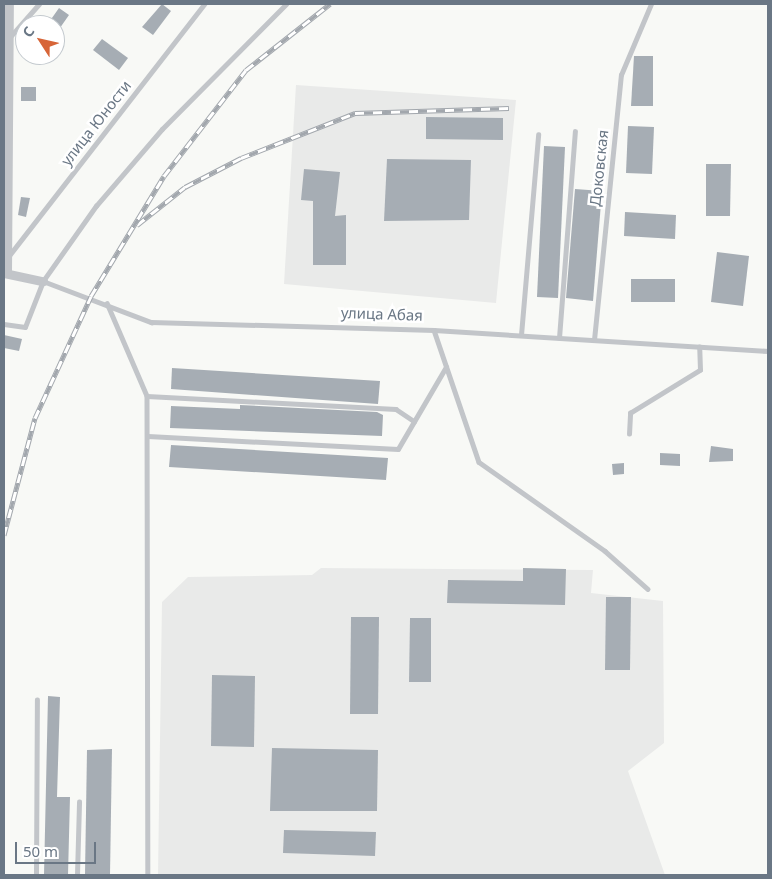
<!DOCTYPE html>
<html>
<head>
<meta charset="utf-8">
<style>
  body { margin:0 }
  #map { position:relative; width:772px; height:879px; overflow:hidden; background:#f8f9f6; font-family:"Noto Sans",sans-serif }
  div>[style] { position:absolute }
  .built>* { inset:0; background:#e9eae9 }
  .building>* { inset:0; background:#a6adb4 }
  .lane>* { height:4.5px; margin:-2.25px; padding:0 2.25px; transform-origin:2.25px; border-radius:2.25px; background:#c2c5c9 }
  .street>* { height:9px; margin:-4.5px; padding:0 4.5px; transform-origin:4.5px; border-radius:4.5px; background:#c2c5c9 }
  .rail>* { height:5px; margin-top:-2.5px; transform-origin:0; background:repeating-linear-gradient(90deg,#fff 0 9px,#a2a7ad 0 18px); box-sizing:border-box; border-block:1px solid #a2a7ad }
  span { translate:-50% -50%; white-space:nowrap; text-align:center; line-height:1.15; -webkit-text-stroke:5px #fff; paint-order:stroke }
  .street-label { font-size:15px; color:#6a7785 }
  .frame { position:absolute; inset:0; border:5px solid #6a7785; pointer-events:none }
  .north { position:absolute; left:15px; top:15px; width:50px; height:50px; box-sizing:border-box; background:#fff; border:1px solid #c3c9ce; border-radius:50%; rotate:305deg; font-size:14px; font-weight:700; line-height:20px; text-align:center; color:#6a7785 }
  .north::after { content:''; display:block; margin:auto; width:18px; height:22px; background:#d76538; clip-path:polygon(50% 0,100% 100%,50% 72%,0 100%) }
  .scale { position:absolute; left:15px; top:842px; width:81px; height:22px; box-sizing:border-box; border:2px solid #6a7785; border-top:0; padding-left:6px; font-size:15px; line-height:18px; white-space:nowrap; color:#6a7785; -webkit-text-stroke:4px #fff; paint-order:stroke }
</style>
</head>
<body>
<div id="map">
  <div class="built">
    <i style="clip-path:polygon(296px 85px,516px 100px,496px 303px,284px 284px)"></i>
    <i style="clip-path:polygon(321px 568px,593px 570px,591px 593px,663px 601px,664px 743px,628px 771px,665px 875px,158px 875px,162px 602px,188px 577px,312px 575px)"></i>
  </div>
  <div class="building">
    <i style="clip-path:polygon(162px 4px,171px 11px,153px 35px,142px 27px)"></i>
    <i style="clip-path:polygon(59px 8px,69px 15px,55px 35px,55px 25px,47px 25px)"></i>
    <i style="clip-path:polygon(102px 39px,128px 58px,119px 70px,93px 50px)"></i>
    <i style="clip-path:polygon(634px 56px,653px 56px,653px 106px,631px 106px)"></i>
    <i style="clip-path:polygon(21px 87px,36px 87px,36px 101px,21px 101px)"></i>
    <i style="clip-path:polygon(426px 117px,503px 118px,503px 140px,426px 139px)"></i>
    <i style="clip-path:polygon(628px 126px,654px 127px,652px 174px,626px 173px)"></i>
    <i style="clip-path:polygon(544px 146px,565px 147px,558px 298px,537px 297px)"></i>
    <i style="clip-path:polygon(387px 159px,471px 160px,469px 220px,384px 221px)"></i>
    <i style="clip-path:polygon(706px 164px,731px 164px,730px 216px,706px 216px)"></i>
    <i style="clip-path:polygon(304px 169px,340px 172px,335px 216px,346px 215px,346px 265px,313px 265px,313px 201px,301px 200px)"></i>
    <i style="clip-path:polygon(575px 189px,602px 191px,593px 301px,566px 298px)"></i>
    <i style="clip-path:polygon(21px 197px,30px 198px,26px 217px,18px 215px)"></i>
    <i style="clip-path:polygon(625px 212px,676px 215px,675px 239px,624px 236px)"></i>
    <i style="clip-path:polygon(717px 252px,749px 256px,743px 306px,711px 302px)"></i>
    <i style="clip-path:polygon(631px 279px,675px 279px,675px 302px,631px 302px)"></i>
    <i style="clip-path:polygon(4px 335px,22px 339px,19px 351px,4px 348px)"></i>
    <i style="clip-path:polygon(172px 368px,380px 381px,378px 404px,171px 389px)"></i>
    <i style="clip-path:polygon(240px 405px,377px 412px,383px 415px,382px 436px,170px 428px,171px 406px,240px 409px)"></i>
    <i style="clip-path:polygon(171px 445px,388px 458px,386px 480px,169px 467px)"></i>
    <i style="clip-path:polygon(711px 446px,733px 449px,733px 461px,709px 462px)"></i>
    <i style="clip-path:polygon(660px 453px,680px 454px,680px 466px,660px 465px)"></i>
    <i style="clip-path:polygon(624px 463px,624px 474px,613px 475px,612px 464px)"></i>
    <i style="clip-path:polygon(523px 568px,566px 569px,565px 605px,447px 603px,448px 580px,523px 581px)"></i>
    <i style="clip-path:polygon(606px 597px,631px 597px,630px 670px,605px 670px)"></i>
    <i style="clip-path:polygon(351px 617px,379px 617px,378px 714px,350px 714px)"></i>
    <i style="clip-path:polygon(410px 618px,431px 618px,431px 682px,409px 682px)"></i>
    <i style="clip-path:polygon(212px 675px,255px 676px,254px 747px,211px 746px)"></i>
    <i style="clip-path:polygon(48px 696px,60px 697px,57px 797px,70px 797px,68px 875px,44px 875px)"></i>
    <i style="clip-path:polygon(272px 748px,378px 750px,377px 811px,270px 811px)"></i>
    <i style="clip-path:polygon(112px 749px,110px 875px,85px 875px,87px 750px)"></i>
    <i style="clip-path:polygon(284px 830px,376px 832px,375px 856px,283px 853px)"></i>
  </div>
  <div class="lane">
    <i style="left:10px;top:37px;width:44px;rotate:-48.7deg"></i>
    <i style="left:8px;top:257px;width:320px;rotate:-52.2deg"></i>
    <i style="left:43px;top:281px;width:116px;rotate:20.8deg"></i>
    <i style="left:151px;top:322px;width:283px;rotate:1.6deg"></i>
    <i style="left:434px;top:330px;width:335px;rotate:3.6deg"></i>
    <i style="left:107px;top:303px;width:101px;rotate:66.7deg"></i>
    <i style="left:147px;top:396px;width:479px;rotate:89.9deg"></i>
    <i style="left:4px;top:324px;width:21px;rotate:8deg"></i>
    <i style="left:25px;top:327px;width:49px;rotate:-68.6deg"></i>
    <i style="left:43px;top:281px;width:92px;rotate:-54.8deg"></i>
    <i style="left:96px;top:206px;width:101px;rotate:-49.4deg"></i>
    <i style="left:162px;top:129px;width:176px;rotate:-45.2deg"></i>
    <i style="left:434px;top:330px;width:139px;rotate:71.2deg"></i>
    <i style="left:479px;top:462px;width:154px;rotate:35.2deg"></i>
    <i style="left:605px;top:551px;width:57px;rotate:41.5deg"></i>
    <i style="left:521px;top:335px;width:201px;rotate:-85.1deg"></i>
    <i style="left:559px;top:338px;width:207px;rotate:-85.6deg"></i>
    <i style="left:594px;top:340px;width:266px;rotate:-84.2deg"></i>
    <i style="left:621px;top:75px;width:77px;rotate:-67.1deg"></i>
    <i style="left:147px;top:396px;width:249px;rotate:3deg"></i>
    <i style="left:396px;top:409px;width:22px;rotate:34deg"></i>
    <i style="left:629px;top:434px;width:21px;rotate:-87deg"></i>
    <i style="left:630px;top:413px;width:82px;rotate:-31.6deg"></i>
    <i style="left:700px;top:370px;width:23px;rotate:-92deg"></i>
    <i style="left:148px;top:436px;width:250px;rotate:3deg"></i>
    <i style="left:398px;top:449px;width:95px;rotate:-59.7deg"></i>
    <i style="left:36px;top:875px;width:175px;rotate:-89.7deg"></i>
    <i style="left:77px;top:875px;width:73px;rotate:-88.4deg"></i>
  </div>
  <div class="street">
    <i style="left:4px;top:273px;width:40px;rotate:12deg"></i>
    <i style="left:7px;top:273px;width:269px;rotate:-89.6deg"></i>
  </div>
  <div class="rail">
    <i style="left:137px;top:225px;width:61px;rotate:-38.4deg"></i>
    <i style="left:185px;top:187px;width:63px;rotate:-27.4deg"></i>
    <i style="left:241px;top:158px;width:123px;rotate:-21.5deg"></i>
    <i style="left:355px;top:113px;width:154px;rotate:-1.9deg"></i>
    <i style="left:4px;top:535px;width:121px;rotate:-75.2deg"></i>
    <i style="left:35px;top:418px;width:134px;rotate:-65.3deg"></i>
    <i style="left:91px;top:296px;width:140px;rotate:-58.7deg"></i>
    <i style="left:164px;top:176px;width:134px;rotate:-52.3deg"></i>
    <i style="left:246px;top:70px;width:107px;rotate:-38.2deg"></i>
  </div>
  <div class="street-label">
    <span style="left:96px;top:123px;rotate:-52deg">улица Юности</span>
    <span style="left:599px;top:168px;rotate:-84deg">Доковская</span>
    <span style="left:382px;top:314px;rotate:2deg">улица Абая</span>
  </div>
  <div class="frame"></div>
  <div class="north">С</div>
  <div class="scale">50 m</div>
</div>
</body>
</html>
